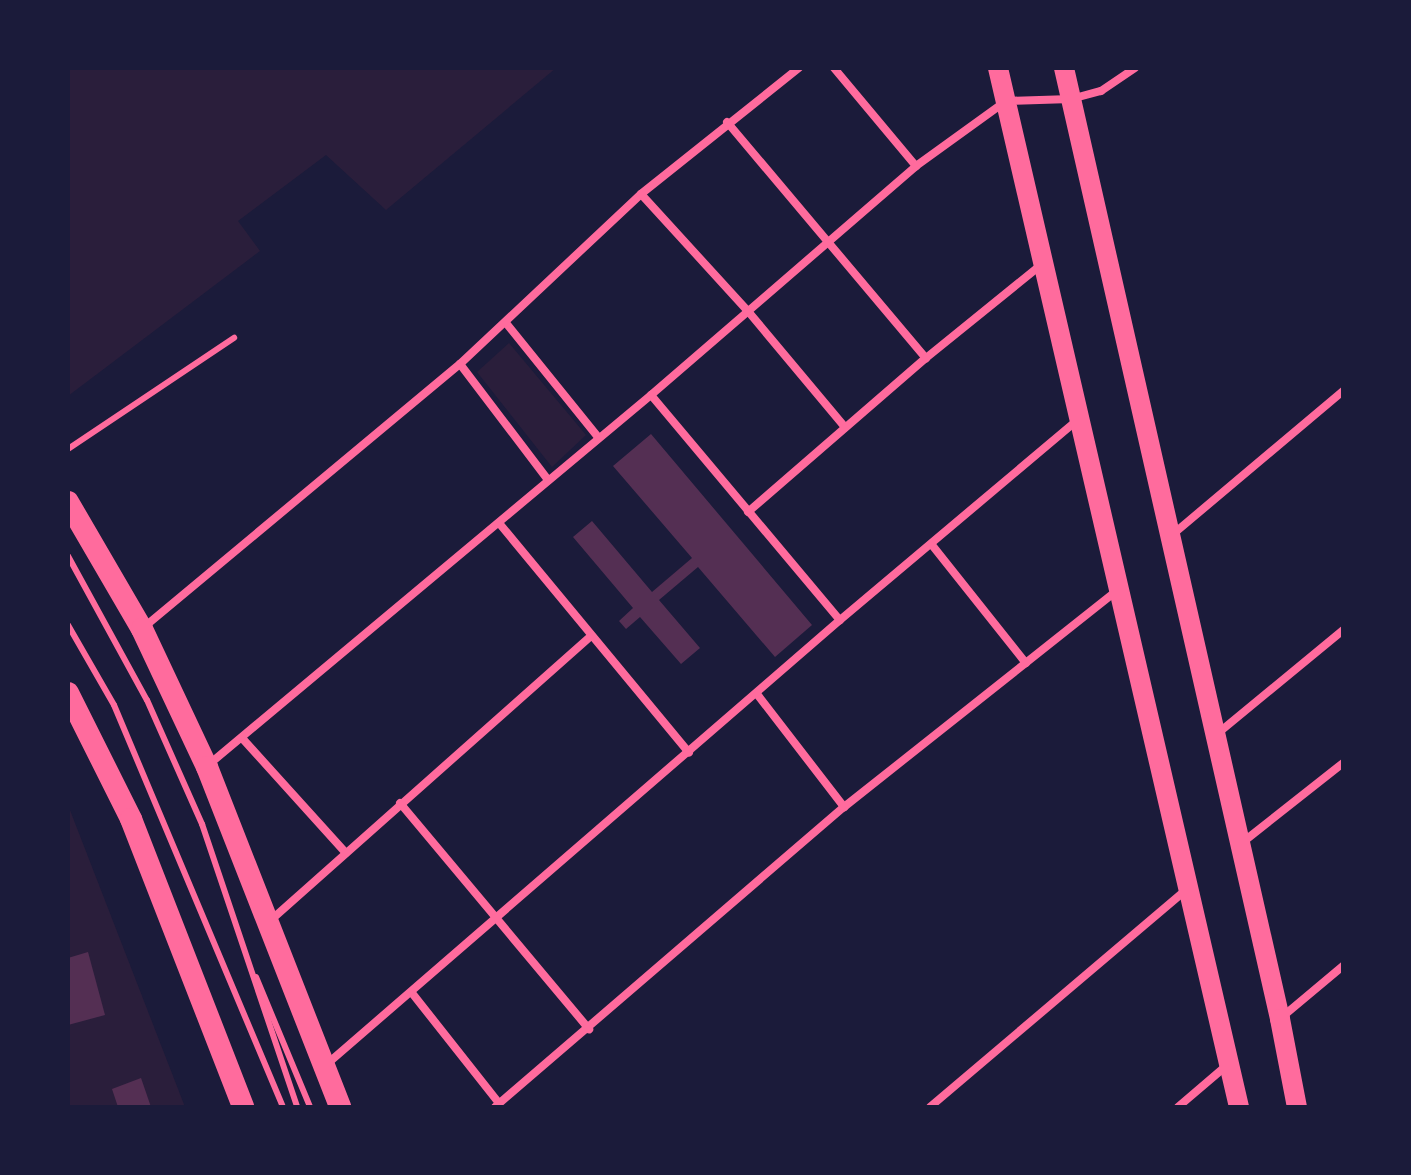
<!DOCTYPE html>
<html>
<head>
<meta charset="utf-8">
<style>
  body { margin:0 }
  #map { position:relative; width:1411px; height:1175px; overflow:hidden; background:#1b1b3a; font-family:Figtree,sans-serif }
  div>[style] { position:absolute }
  .green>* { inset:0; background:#2a1e3b }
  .building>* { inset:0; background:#542f53 }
  .service>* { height:6px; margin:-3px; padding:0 3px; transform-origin:3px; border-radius:3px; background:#ff6b9d }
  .minor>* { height:8px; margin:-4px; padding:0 4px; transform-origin:4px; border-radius:4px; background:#ff6b9d }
  .primary>* { height:20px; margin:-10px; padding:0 10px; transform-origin:10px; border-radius:10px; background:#ff6b9d }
  .trunk>* { height:22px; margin:-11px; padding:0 11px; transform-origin:11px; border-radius:11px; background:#ff6b9d }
  span { translate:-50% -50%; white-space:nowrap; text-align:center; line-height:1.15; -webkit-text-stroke:6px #1b1b3a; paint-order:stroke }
  .frame { position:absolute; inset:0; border:70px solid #1b1b3a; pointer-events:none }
</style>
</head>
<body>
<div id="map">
  <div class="green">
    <i style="clip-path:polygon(68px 68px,556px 68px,386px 210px,326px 155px,238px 221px,260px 251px,68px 396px)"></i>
    <i style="clip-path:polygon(509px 343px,586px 435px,552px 467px,477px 372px)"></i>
    <i style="clip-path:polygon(68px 805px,185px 1107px,68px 1107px)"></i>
  </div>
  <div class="building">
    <i style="clip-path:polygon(651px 434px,812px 625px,775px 657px,698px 567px,659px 600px,700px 648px,681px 664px,640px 617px,626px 629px,619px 621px,633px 608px,573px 537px,592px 521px,652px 592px,692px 558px,613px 466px)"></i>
    <i style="clip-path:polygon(88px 952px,105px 1015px,68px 1025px,68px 958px)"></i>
    <i style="clip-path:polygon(141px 1078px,151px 1107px,118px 1107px,112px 1089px)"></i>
  </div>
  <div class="service">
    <i style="left:68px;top:449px;width:200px;rotate:-33.8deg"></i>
    <i style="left:68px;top:556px;width:164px;rotate:61.3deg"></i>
    <i style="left:147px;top:700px;width:136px;rotate:66.1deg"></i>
    <i style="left:202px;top:824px;width:299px;rotate:71.4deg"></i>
    <i style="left:68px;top:625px;width:92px;rotate:60.1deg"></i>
    <i style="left:114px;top:705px;width:436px;rotate:67.2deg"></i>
    <i style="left:256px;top:977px;width:141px;rotate:67.4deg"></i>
  </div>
  <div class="minor">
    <i style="left:834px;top:68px;width:128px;rotate:50.1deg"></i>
    <i style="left:727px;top:122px;width:309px;rotate:49.9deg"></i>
    <i style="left:641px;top:194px;width:157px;rotate:47.6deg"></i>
    <i style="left:747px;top:310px;width:153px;rotate:50.1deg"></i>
    <i style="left:506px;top:323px;width:146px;rotate:51.1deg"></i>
    <i style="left:460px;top:364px;width:146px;rotate:52.8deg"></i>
    <i style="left:651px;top:395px;width:294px;rotate:50deg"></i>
    <i style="left:748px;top:512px;width:235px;rotate:-40.9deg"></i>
    <i style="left:926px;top:358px;width:148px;rotate:-39deg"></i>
    <i style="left:499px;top:523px;width:298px;rotate:50.4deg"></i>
    <i style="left:1172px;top:535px;width:224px;rotate:-40.1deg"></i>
    <i style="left:932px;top:545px;width:151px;rotate:51.5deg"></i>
    <i style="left:143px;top:628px;width:413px;rotate:-39.8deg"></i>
    <i style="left:460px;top:364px;width:248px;rotate:-43.2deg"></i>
    <i style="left:641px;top:194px;width:202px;rotate:-38.6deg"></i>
    <i style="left:757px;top:694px;width:143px;rotate:52.4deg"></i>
    <i style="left:1217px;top:734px;width:163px;rotate:-39.5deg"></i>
    <i style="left:242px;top:738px;width:155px;rotate:47.9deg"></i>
    <i style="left:207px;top:766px;width:579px;rotate:-39.88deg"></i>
    <i style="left:651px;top:395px;width:350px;rotate:-40.8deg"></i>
    <i style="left:916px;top:166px;width:111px;rotate:-35.8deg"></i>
    <i style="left:1006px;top:101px;width:65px;rotate:-1.8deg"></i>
    <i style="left:1071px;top:99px;width:31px;rotate:-15deg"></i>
    <i style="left:1101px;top:91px;width:41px;rotate:-34.1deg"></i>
    <i style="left:400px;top:803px;width:295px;rotate:50.1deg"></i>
    <i style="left:1243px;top:842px;width:127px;rotate:-38.3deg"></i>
    <i style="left:271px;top:920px;width:426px;rotate:-41.6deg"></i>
    <i style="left:412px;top:993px;width:140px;rotate:51.7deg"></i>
    <i style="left:1282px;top:1017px;width:80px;rotate:-39.9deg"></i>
    <i style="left:327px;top:1064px;width:678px;rotate:-40.88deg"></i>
    <i style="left:840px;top:620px;width:312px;rotate:-40.1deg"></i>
    <i style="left:495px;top:1107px;width:460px;rotate:-40.7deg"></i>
    <i style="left:844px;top:807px;width:351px;rotate:-38.4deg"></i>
    <i style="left:930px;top:1107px;width:338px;rotate:-40.3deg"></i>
    <i style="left:1178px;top:1107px;width:63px;rotate:-40.5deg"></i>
  </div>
  <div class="primary">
    <i style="left:998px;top:68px;width:1067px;rotate:76.94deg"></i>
    <i style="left:1064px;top:68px;width:975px;rotate:77.2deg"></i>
    <i style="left:1280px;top:1019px;width:90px;rotate:79.1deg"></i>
  </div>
  <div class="trunk">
    <i style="left:68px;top:502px;width:147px;rotate:59.8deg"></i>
    <i style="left:142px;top:629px;width:153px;rotate:64.8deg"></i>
    <i style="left:207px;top:767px;width:365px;rotate:68.6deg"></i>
    <i style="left:68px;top:693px;width:141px;rotate:63.4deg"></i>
    <i style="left:131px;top:819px;width:309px;rotate:68.7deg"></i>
  </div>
  <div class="frame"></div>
</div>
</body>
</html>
